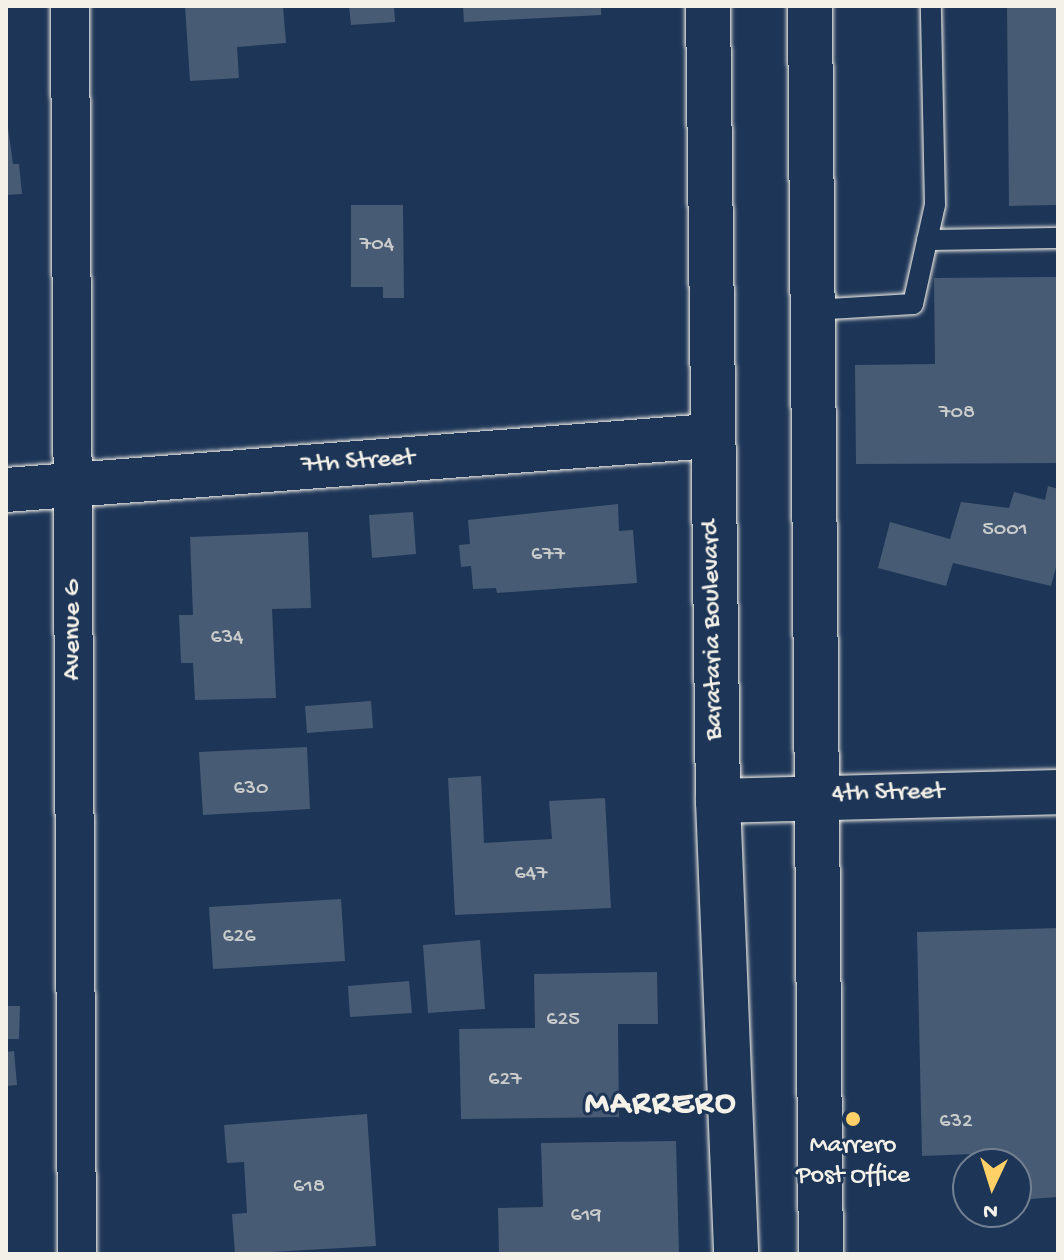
<!DOCTYPE html>
<html>
<head>
<meta charset="utf-8">
<style>
  body { margin:0 }
  #map { position:relative; width:1064px; height:1260px; overflow:hidden; background:#1d3557; font-family:"Gochi Hand",sans-serif }
  div>[style] { position:absolute }
  .building>* { inset:0; background:#485b74 }
  .roads { filter:drop-shadow(0 0 2px #f4f1e8) drop-shadow(0 0 2px #f4f1e8) }
  .lane>* { height:20px; margin:-10px; padding:0 10px; transform-origin:10px; border-radius:10px; background:#1d3557 }
  .street>* { height:38px; margin:-19px; padding:0 19px; transform-origin:19px; border-radius:19px; background:#1d3557 }
  .secondary>* { height:44px; margin:-22px; padding:0 22px; transform-origin:22px; border-radius:22px; background:#1d3557 }
  .dots>* { width:22px; height:22px; translate:-50% -50%; box-sizing:border-box; border:4px solid #1d3557; border-radius:50% }
  span { translate:-50% -50%; white-space:nowrap; text-align:center; line-height:1.15; -webkit-text-stroke:6px #1d3557; paint-order:stroke }
  .number-label { font-size:22px; color:#c9cccb }
  .number-label span { -webkit-text-stroke-width:0 }
  .street-label { font-size:26px; color:#f4f1e8 }
  .poi-label { font-size:26px; color:#f4f1e8 }
  .district-label { font-size:34px; color:#f4f1e8; font-weight:700; letter-spacing:2px }
  .frame { position:absolute; inset:0; border:8px solid #f4f1e8; pointer-events:none }
  .north { position:absolute; left:952px; top:1148px; width:80px; height:80px; box-sizing:border-box; background:#1d3557; border:2px solid #738091; border-radius:50%; rotate:184deg; font-size:22px; font-weight:700; line-height:32px; text-align:center; color:#f4f1e8 }
  .north::after { content:''; display:block; margin:auto; width:28px; height:36px; background:#ffd166; clip-path:polygon(50% 0,100% 100%,50% 72%,0 100%) }
</style>
</head>
<body>
<div id="map">
  <div class="building">
    <i style="clip-path:polygon(185px 6px,283px 6px,286px 43px,237px 47px,239px 78px,190px 81px)"></i>
    <i style="clip-path:polygon(349px 6px,394px 6px,395px 22px,351px 25px)"></i>
    <i style="clip-path:polygon(463px 6px,601px 6px,601px 15px,464px 22px)"></i>
    <i style="clip-path:polygon(1007px 6px,1058px 6px,1058px 205px,1009px 206px)"></i>
    <i style="clip-path:polygon(6px 113px,13px 164px,19px 164px,22px 194px,6px 195px)"></i>
    <i style="clip-path:polygon(351px 205px,403px 205px,404px 298px,383px 298px,383px 287px,351px 287px)"></i>
    <i style="clip-path:polygon(1058px 277px,1058px 463px,856px 464px,855px 365px,935px 364px,934px 278px)"></i>
    <i style="clip-path:polygon(1048px 486px,1058px 489px,1058px 560px,1051px 586px,953px 563px,946px 586px,878px 568px,890px 522px,950px 539px,961px 502px,1009px 508px,1014px 492px,1045px 500px)"></i>
    <i style="clip-path:polygon(618px 504px,619px 531px,633px 530px,637px 583px,497px 593px,496px 588px,473px 589px,471px 566px,461px 567px,459px 545px,470px 544px,468px 520px)"></i>
    <i style="clip-path:polygon(413px 512px,416px 554px,372px 558px,369px 515px)"></i>
    <i style="clip-path:polygon(308px 532px,311px 608px,272px 609px,276px 698px,195px 700px,193px 663px,181px 663px,179px 615px,193px 615px,190px 537px)"></i>
    <i style="clip-path:polygon(371px 701px,373px 728px,307px 733px,305px 706px)"></i>
    <i style="clip-path:polygon(307px 747px,310px 809px,203px 815px,199px 752px)"></i>
    <i style="clip-path:polygon(481px 776px,484px 843px,552px 839px,549px 801px,605px 798px,611px 908px,455px 915px,448px 778px)"></i>
    <i style="clip-path:polygon(341px 899px,345px 961px,213px 969px,209px 907px)"></i>
    <i style="clip-path:polygon(1058px 928px,1058px 1197px,1016px 1200px,1016px 1164px,1001px 1164px,1000px 1153px,922px 1156px,917px 932px)"></i>
    <i style="clip-path:polygon(480px 940px,485px 1009px,428px 1013px,423px 945px)"></i>
    <i style="clip-path:polygon(657px 972px,658px 1024px,618px 1024px,619px 1117px,461px 1119px,459px 1029px,535px 1028px,534px 974px)"></i>
    <i style="clip-path:polygon(409px 981px,412px 1013px,350px 1017px,348px 986px)"></i>
    <i style="clip-path:polygon(6px 1006px,20px 1006px,19px 1039px,6px 1039px)"></i>
    <i style="clip-path:polygon(14px 1051px,17px 1085px,6px 1086px,6px 1052px)"></i>
    <i style="clip-path:polygon(367px 1114px,376px 1246px,235px 1254px,232px 1214px,247px 1213px,244px 1162px,227px 1163px,224px 1125px)"></i>
    <i style="clip-path:polygon(676px 1141px,679px 1254px,499px 1254px,498px 1208px,543px 1207px,541px 1143px)"></i>
  </div>
  <div class="roads">
    <div class="lane">
      <i style="left:927px;top:240px;width:131px;rotate:-0.9deg"></i>
      <i style="left:812px;top:310px;width:101px;rotate:-3.4deg"></i>
      <i style="left:913px;top:304px;width:101px;rotate:-77.5deg"></i>
      <i style="left:935px;top:205px;width:199px;rotate:-91.2deg"></i>
    </div>
    <div class="street">
      <i style="left:70px;top:6px;width:1248px;rotate:89.68deg"></i>
    </div>
    <div class="secondary">
      <i style="left:708px;top:6px;width:795px;rotate:89.28deg"></i>
      <i style="left:718px;top:801px;width:453px;rotate:87.7deg"></i>
      <i style="left:810px;top:6px;width:1248px;rotate:89.5deg"></i>
      <i style="left:6px;top:490px;width:706px;rotate:-4.39deg"></i>
      <i style="left:718px;top:801px;width:340px;rotate:-1.5deg"></i>
    </div>
  </div>
  <div class="dots">
    <i style="left:853px;top:1119px;background:#ffd166"></i>
  </div>
  <div class="number-label">
    <span style="left:377px;top:246px">704</span>
    <span style="left:957px;top:414px">708</span>
    <span style="left:1005px;top:531px">5001</span>
    <span style="left:548px;top:556px">677</span>
    <span style="left:227px;top:639px">634</span>
    <span style="left:251px;top:790px">630</span>
    <span style="left:531px;top:875px">647</span>
    <span style="left:239px;top:938px">626</span>
    <span style="left:563px;top:1021px">625</span>
    <span style="left:505px;top:1081px">627</span>
    <span style="left:956px;top:1123px">632</span>
    <span style="left:309px;top:1188px">618</span>
    <span style="left:586px;top:1217px">619</span>
  </div>
  <div class="street-label">
    <span style="left:358px;top:463px;rotate:-4deg">7th Street</span>
    <span style="left:74px;top:630px;rotate:-90deg">Avenue G</span>
    <span style="left:714px;top:630px;rotate:-91deg">Barataria Boulevard</span>
    <span style="left:888px;top:794px;rotate:-1deg">4th Street</span>
  </div>
  <div class="poi-label">
    <span style="left:853px;top:1162px">Marrero<br>Post Office</span>
  </div>
  <div class="district-label">
    <span style="left:661px;top:1106px">MARRERO</span>
  </div>
  <div class="frame"></div>
  <div class="north">N</div>
</div>
</body>
</html>
